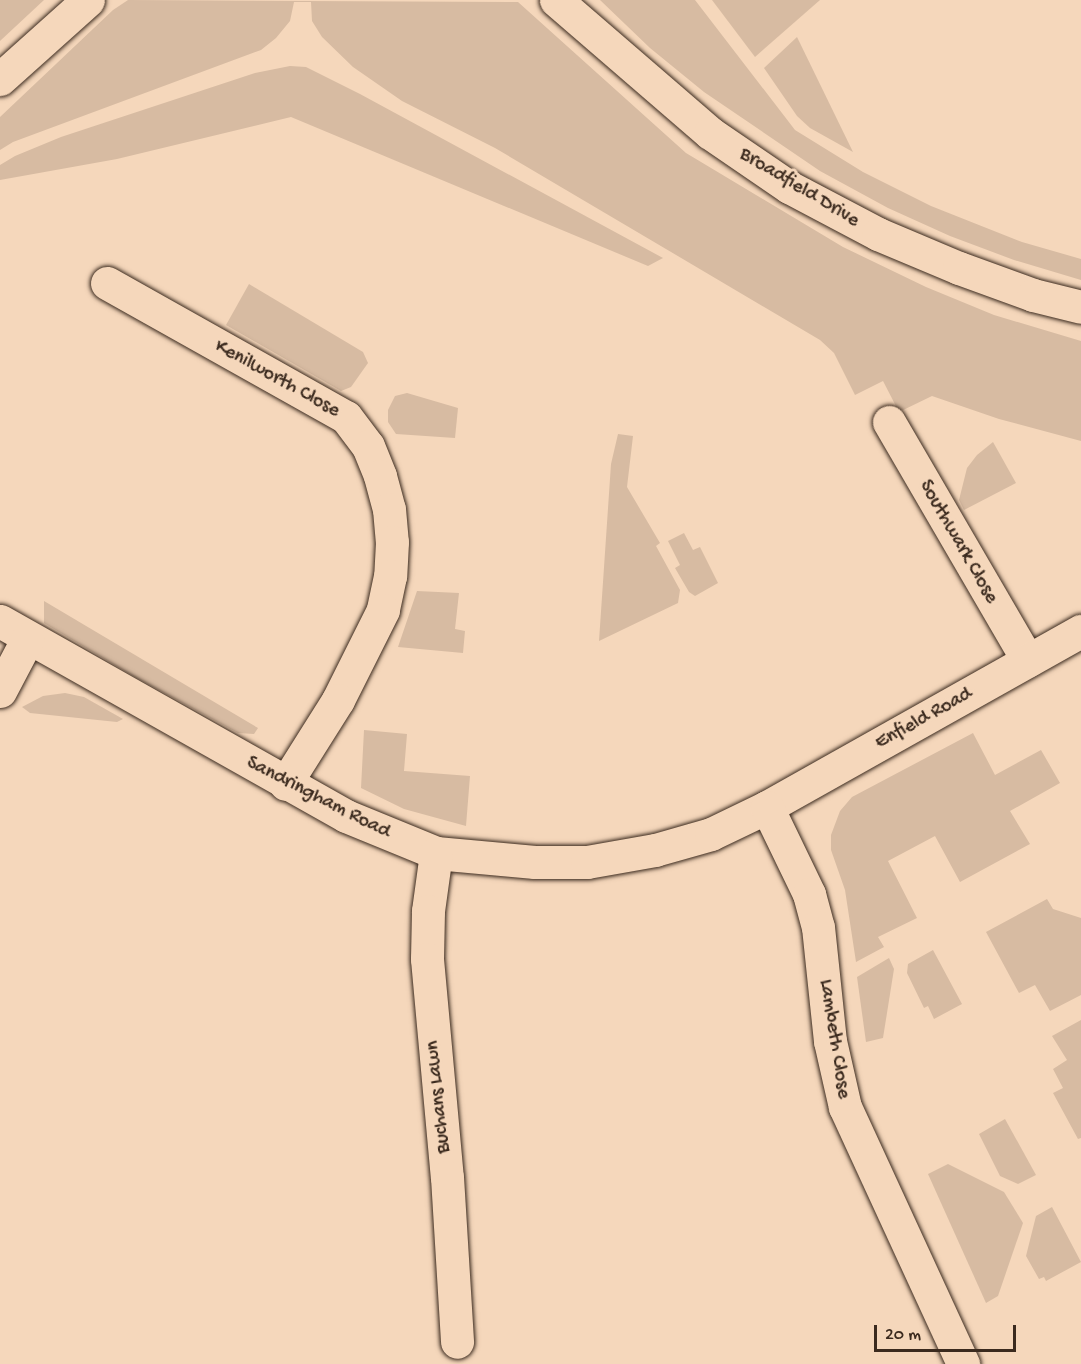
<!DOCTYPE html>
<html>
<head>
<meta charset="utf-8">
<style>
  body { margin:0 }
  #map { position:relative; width:1081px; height:1364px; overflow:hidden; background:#f5d7bb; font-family:"Gochi Hand",sans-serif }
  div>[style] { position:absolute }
  .green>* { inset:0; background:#d7bba2 }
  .roads { filter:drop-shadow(0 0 2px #3b2a1e) drop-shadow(0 0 2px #3b2a1e) }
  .street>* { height:33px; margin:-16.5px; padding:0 16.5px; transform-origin:16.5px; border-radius:16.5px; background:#f5d7bb }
  .secondary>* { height:33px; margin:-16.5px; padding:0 16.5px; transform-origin:16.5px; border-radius:16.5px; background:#f5d7bb }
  span { translate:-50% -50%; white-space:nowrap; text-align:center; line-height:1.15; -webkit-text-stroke:6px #f5d7bb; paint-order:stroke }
  .street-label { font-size:20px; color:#3b2a1e }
  .scale { position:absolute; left:874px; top:1325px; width:142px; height:27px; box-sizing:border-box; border:3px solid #3b2a1e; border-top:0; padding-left:8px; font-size:18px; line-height:21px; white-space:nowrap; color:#3b2a1e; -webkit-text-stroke:4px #f5d7bb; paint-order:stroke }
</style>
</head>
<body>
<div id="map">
  <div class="green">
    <i style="clip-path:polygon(0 0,44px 0,0 41px)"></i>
    <i style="clip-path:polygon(128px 0,518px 2px,686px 153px,843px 247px,926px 287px,994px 315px,1081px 341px,1081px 441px,999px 419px,932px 396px,899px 412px,883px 381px,855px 395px,834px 353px,820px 340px,495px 148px,402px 101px,353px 67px,322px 37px,312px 21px,311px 2px,294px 2px,290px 21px,276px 38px,261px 50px,13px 142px,0 150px,0 117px,113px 10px)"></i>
    <i style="clip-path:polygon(600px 0,695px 0,795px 130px,863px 172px,931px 206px,1022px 242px,1081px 259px,1081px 280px,1014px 260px,950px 236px,888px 208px,820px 171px,704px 92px,650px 48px)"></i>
    <i style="clip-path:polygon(712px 0,820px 0,755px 57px)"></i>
    <i style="clip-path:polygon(797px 37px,853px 152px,810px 128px,797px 116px,764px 68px)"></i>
    <i style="clip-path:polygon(290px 66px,306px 67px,360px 94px,663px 258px,648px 266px,291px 117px,117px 159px,0 180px,0 165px,15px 156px,61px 137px,255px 73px)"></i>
    <i style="clip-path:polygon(249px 284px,363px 352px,368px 363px,351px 387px,341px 391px,226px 325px)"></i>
    <i style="clip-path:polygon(407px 393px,458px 408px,455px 438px,396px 434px,388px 422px,388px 410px,395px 396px)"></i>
    <i style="clip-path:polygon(618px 434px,633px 436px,627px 487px,660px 543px,656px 546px,680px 590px,678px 603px,599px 641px,611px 464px)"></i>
    <i style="clip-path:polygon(993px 442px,1016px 483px,964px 510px,959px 500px,967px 468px,977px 455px)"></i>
    <i style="clip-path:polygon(684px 533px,693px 550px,700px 547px,718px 583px,695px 596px,689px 592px,675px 568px,680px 565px,668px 541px)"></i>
    <i style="clip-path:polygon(417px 591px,459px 593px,455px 629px,465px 631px,463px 653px,398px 647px)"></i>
    <i style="clip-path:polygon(44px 601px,258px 728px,254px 734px,238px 733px,135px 677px,44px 623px)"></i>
    <i style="clip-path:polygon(65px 693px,84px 697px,123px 719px,117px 722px,30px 713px,22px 707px,43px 696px)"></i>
    <i style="clip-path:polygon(364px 730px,407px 734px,404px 771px,470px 776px,466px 826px,404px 809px,361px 788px)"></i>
    <i style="clip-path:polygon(973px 733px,995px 775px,1041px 750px,1060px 783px,1010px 811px,1030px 844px,960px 882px,935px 836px,888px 861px,917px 918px,878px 937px,884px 947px,856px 962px,845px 890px,831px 850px,831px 835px,840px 811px,852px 797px)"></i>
    <i style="clip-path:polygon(1047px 899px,1053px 909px,1081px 918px,1081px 995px,1050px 1011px,1035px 985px,1019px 993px,986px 932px)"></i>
    <i style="clip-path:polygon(933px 950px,962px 1004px,934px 1019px,928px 1006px,924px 1008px,907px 973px,908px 964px)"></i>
    <i style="clip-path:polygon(889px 958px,894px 969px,883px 1038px,866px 1042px,857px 977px)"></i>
    <i style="clip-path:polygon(1081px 1020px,1081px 1138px,1078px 1139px,1053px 1093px,1063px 1088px,1053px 1069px,1067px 1060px,1052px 1036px)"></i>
    <i style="clip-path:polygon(1005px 1119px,1036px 1175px,1018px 1184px,1000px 1176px,979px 1134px)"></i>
    <i style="clip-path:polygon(948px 1164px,1004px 1192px,1023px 1223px,998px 1296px,986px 1303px,928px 1174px)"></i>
    <i style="clip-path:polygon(1052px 1207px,1081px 1262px,1046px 1281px,1044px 1277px,1039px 1279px,1026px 1256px,1036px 1216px)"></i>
  </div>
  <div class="roads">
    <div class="street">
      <i style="left:107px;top:283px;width:274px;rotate:29.3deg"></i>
      <i style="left:346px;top:417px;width:36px;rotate:53deg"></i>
      <i style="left:368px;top:446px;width:32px;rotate:68deg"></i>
      <i style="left:380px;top:476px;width:34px;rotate:75deg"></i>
      <i style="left:389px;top:509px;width:33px;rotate:85deg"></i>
      <i style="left:392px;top:542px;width:34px;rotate:93deg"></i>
      <i style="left:390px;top:576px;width:35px;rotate:102deg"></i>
      <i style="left:383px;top:610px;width:101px;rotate:116.6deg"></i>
      <i style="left:338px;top:700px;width:99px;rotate:122.2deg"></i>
      <i style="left:889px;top:422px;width:276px;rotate:59.8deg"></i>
      <i style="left:0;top:621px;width:397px;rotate:29.4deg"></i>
      <i style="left:346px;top:816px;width:97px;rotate:22.3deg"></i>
      <i style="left:436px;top:853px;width:99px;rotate:5.2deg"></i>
      <i style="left:535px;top:862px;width:52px"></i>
      <i style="left:587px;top:862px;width:69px;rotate:-10deg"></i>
      <i style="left:655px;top:850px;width:58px;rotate:-15.9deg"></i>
      <i style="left:711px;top:834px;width:62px;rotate:-25.7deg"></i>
      <i style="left:767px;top:807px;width:360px;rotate:-29.3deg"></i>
      <i style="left:0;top:691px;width:60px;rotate:-62.2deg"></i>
      <i style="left:767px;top:807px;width:97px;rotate:64.2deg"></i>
      <i style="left:809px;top:894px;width:34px;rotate:75deg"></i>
      <i style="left:818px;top:927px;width:115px;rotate:84deg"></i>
      <i style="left:830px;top:1041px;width:68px;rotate:77.2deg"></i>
      <i style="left:845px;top:1107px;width:283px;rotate:65.3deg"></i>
      <i style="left:436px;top:853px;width:59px;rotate:97.9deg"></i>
      <i style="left:428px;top:911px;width:48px;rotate:91.2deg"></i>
      <i style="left:427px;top:959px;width:219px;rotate:84.8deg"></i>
      <i style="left:447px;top:1177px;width:165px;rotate:86.5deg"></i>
    </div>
    <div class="secondary">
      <i style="left:556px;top:0;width:203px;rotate:40.8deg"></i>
      <i style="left:710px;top:133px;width:96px;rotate:34.4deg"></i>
      <i style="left:789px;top:187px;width:101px;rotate:27.8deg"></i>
      <i style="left:878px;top:234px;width:88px;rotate:22.8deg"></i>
      <i style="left:959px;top:268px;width:79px;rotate:20deg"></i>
      <i style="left:1033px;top:295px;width:49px;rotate:14deg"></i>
      <i style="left:0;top:79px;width:118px;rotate:-41.9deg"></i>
    </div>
  </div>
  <div class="street-label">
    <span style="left:799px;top:188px;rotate:31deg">Broadfield Drive</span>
    <span style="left:277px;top:379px;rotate:29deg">Kenilworth Close</span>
    <span style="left:958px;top:542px;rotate:60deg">Southwark Close</span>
    <span style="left:924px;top:719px;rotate:-29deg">Enfield Road</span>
    <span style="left:318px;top:798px;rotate:27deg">Sandringham Road</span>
    <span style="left:834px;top:1039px;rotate:81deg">Lambeth Close</span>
    <span style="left:439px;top:1097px;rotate:-96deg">Buchans Lawn</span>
  </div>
  <div class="scale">20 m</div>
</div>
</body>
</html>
